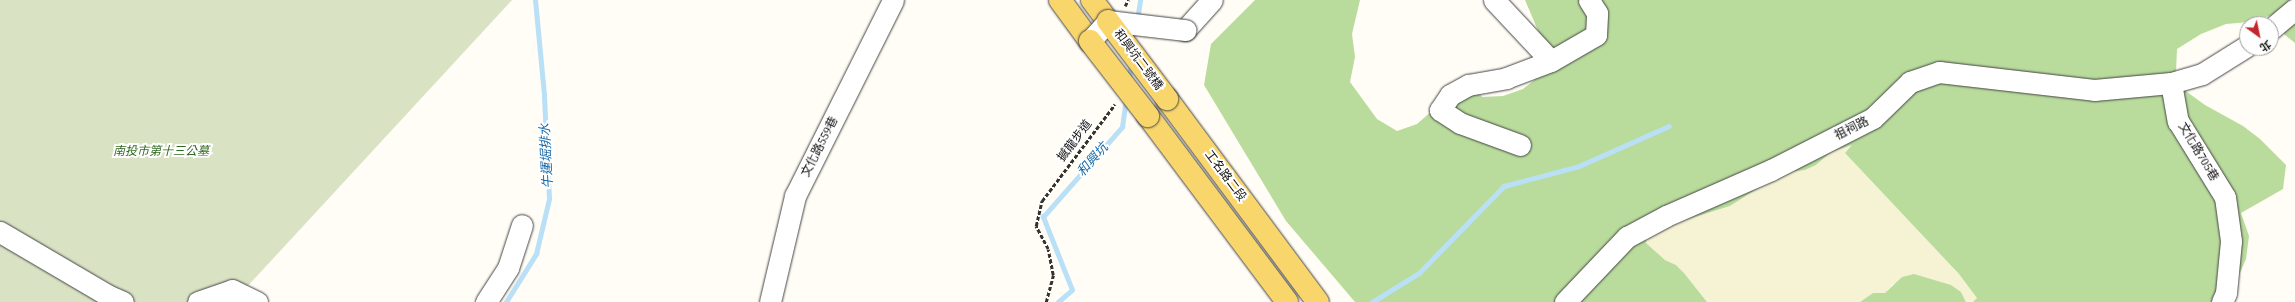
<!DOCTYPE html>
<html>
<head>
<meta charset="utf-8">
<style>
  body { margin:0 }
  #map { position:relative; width:2295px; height:302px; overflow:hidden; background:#fffdf5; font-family:"Source Serif 4","Noto Sans TC",serif }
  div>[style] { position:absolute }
  .farmland>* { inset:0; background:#f6f3d4 }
  .forest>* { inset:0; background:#b9dc9c }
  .cemetery>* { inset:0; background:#d9e3c4 }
  .stream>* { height:4.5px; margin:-2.25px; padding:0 2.25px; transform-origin:2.25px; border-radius:2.25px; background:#b9e0f7 }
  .path>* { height:2.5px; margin-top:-1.25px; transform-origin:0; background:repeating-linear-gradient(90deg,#333 0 4px,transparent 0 6px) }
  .roads { filter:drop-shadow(0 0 1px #444) drop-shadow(0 0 1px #444) }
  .minor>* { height:21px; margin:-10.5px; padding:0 10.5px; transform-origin:10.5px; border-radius:10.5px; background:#fff }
  .major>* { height:22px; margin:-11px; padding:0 11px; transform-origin:11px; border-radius:11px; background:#f9d66b }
  .bridges { filter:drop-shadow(0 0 1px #444) drop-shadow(0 0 1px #444) }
  .minor-bridge>* { height:21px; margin:-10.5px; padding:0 10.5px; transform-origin:10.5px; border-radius:10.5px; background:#fff }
  .major-bridge>* { height:22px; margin:-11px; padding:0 11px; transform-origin:11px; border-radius:11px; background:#f9d66b }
  span { translate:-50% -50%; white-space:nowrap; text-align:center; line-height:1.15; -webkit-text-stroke:4px #fff; paint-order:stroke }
  .street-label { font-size:12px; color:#111 }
  .park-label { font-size:12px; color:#2f6b1f; font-style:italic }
  .water-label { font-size:13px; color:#1768a6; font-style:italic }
  .north { position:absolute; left:2239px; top:16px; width:40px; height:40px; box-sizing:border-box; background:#fff; border:1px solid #a0a0a0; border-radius:50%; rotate:147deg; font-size:11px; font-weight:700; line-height:16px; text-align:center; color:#111 }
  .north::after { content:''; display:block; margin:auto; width:14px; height:18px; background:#c4262e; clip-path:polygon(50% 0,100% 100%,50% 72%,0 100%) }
</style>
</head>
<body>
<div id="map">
  <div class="farmland">
    <i style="clip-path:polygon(1853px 145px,1845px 153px,1959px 274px,1978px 299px,1973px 302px,1966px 302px,1961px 292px,1893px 284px,1885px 293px,1873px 293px,1860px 302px,1707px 302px,1684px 273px,1676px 265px,1665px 260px,1646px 243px,1647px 232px,1730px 206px,1782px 173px,1816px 165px,1831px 152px)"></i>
  </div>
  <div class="forest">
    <i style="clip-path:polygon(1255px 0,1360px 0,1352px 34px,1355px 57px,1350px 82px,1377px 119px,1397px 131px,1417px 124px,1470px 78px,1482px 97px,1503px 96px,1523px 89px,1543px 73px,1545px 47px,1525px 0,2295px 0,2295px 43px,2285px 35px,2272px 15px,2249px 22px,2226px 24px,2201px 34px,2177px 49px,2176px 72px,2187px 92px,2205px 105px,2243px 126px,2260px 139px,2286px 165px,2283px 189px,2241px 213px,2249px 236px,2246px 259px,2227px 302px,1973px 302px,1977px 298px,1959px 274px,1845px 153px,1852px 145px,1831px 152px,1816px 165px,1805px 170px,1782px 173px,1730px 206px,1647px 232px,1646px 243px,1665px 260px,1676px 265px,1684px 273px,1707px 302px,1355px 302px,1286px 221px,1204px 85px,1211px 44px)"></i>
    <i style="clip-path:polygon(1914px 274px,1951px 285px,1961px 292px,1966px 302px,1860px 302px,1873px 293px,1885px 293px,1902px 277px)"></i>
  </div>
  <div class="cemetery">
    <i style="clip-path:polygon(0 0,512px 0,233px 302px,0 302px)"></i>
  </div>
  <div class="stream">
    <i style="left:1137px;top:20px;width:20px;rotate:-81deg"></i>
    <i style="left:1129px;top:79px;width:16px;rotate:-83deg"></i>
    <i style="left:506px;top:302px;width:57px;rotate:-58deg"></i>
    <i style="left:536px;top:254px;width:57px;rotate:-76.7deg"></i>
    <i style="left:549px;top:199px;width:104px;rotate:-92.8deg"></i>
    <i style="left:544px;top:95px;width:95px;rotate:-95.4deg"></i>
    <i style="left:1058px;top:302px;width:18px;rotate:-41deg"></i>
    <i style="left:1072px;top:290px;width:79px;rotate:-111.7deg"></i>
    <i style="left:1043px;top:217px;width:120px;rotate:-48.7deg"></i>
    <i style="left:1122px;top:127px;width:28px;rotate:-82deg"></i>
    <i style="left:1372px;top:302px;width:55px;rotate:-31.7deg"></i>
    <i style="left:1419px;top:273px;width:122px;rotate:-45.7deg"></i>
    <i style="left:1504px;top:186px;width:78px;rotate:-14.9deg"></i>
    <i style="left:1579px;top:166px;width:98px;rotate:-24deg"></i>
  </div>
  <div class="path">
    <i style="left:1125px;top:6px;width:7px;rotate:-63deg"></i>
    <i style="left:1046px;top:302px;width:28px;rotate:-75deg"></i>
    <i style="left:1053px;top:275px;width:26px;rotate:-101deg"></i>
    <i style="left:1048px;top:249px;width:26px;rotate:-118deg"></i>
    <i style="left:1036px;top:226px;width:26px;rotate:-77deg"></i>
    <i style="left:1042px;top:201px;width:121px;rotate:-53deg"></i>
  </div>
  <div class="roads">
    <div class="minor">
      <i style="left:1494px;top:0;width:83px;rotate:46.9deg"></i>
      <i style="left:2271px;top:29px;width:31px;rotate:-40deg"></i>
      <i style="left:1185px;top:30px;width:40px;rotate:-48deg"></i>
      <i style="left:2171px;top:83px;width:39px;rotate:80deg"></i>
      <i style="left:2178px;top:121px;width:89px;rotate:58.3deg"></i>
      <i style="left:2225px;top:197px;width:44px;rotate:82.2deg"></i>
      <i style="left:2231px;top:241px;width:52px;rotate:95.5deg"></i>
      <i style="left:2226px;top:293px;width:10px;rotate:114deg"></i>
      <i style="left:1520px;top:145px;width:64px;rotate:-159.9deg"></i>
      <i style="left:1460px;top:123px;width:24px;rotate:-147deg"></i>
      <i style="left:1440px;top:110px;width:18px;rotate:-56deg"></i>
      <i style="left:1450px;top:95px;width:21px;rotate:-29deg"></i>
      <i style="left:1468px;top:85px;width:39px;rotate:-10deg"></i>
      <i style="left:1506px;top:78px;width:48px;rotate:-20.7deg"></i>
      <i style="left:1551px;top:61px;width:52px;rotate:-30deg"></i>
      <i style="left:1596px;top:35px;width:22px;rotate:-87deg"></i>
      <i style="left:1597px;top:13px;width:15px;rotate:-122deg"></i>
      <i style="left:0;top:232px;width:126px;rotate:30.4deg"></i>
      <i style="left:109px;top:296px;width:15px;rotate:23deg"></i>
      <i style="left:198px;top:302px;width:36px;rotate:-19deg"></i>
      <i style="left:232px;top:290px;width:28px;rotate:26deg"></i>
      <i style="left:486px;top:302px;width:40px;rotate:-57.1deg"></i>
      <i style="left:508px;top:268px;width:45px;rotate:-72deg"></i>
      <i style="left:770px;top:302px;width:109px;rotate:-76.7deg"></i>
      <i style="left:795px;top:196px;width:219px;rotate:-63.4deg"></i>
      <i style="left:1565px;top:302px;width:90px;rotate:-46.4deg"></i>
      <i style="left:1627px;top:237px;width:44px;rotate:-28.3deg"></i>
      <i style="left:1666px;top:216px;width:115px;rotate:-23.7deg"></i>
      <i style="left:1771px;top:170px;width:114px;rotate:-27deg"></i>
      <i style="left:1873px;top:118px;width:52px;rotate:-44.2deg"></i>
      <i style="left:1910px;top:82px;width:31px;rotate:-19deg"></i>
      <i style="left:1939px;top:72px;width:156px;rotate:6.6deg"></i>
      <i style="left:2094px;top:90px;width:77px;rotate:-5.2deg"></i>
      <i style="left:2171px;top:83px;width:32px;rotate:-16deg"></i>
      <i style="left:2202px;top:74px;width:53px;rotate:-31.9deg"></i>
    </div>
    <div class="major">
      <i style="left:1060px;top:0;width:51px;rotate:53.8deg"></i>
      <i style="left:1092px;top:0;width:26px;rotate:53deg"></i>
      <i style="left:1167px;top:99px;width:253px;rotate:53.4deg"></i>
      <i style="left:1148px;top:116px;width:232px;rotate:53.2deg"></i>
    </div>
  </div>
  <div class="bridges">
    <div class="minor-bridge">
      <i style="left:1090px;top:41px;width:27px;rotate:-48deg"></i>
      <i style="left:1108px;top:21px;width:78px;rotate:6.7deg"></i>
    </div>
    <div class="major-bridge">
      <i style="left:1108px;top:21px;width:98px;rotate:52.9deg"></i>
      <i style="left:1090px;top:41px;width:95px;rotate:52.3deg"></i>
    </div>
  </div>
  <div class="street-label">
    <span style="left:1138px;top:60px;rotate:53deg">和興坑二號橋</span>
    <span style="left:1852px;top:129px;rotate:-27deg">祖祠路</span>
    <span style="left:1075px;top:141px;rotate:-53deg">撼龍步道</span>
    <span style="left:820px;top:147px;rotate:-63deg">文化路559巷</span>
    <span style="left:2198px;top:152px;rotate:59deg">文化路705巷</span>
    <span style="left:1225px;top:176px;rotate:53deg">工名路二段</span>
  </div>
  <div class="park-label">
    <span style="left:161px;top:152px">南投市第十三公墓</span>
  </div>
  <div class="water-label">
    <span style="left:547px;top:156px;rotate:-93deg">牛運堀排水</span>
    <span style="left:1093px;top:160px;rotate:-49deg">和興坑</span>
  </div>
  <div class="north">北</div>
</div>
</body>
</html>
